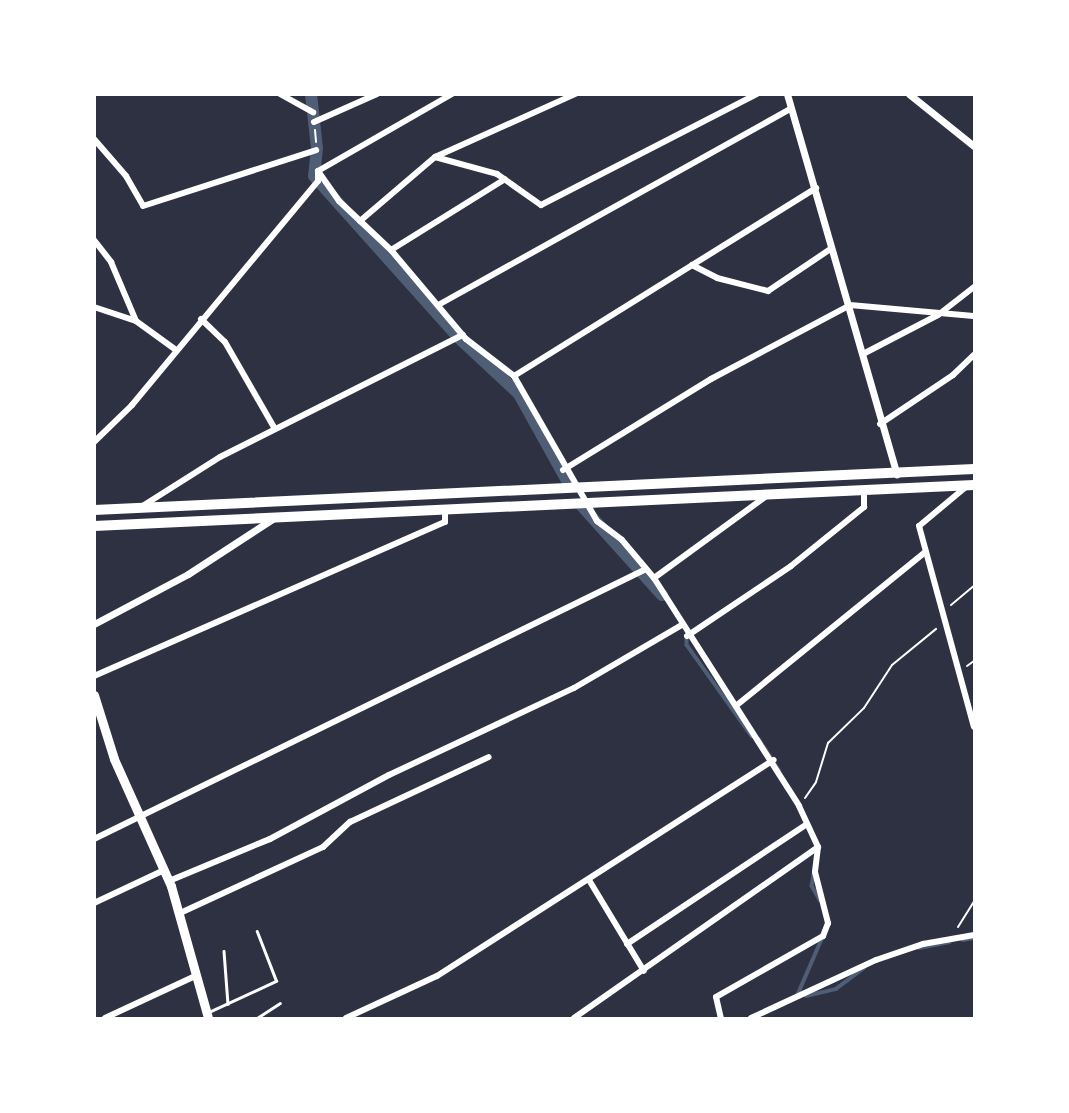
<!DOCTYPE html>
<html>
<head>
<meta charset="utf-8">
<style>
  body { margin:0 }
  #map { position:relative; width:1069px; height:1113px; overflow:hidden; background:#2d3142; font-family:Quicksand,sans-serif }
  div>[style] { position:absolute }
  .stream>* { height:3.5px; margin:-1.75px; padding:0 1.75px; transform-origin:1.75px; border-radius:1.75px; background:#4f5d75 }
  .canal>* { height:12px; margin:-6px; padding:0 6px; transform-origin:6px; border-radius:6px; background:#4f5d75 }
  .path>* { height:2px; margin:-1px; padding:0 1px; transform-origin:1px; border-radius:1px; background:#fff }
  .service>* { height:2.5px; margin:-1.25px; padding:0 1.25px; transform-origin:1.25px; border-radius:1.25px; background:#fff }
  .minor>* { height:6px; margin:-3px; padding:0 3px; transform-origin:3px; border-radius:3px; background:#fff }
  .tertiary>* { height:7px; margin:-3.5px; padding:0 3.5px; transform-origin:3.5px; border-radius:3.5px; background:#fff }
  .secondary>* { height:9px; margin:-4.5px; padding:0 4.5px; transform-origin:4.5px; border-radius:4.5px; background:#fff }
  .primary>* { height:10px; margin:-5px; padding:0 5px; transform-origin:5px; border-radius:5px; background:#fff }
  span { translate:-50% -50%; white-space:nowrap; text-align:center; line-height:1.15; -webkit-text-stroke:7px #fff; paint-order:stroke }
  .frame { position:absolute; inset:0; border:96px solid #fff; pointer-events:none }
</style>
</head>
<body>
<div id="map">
  <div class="stream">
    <i style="left:687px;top:636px;width:9px;rotate:90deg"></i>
    <i style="left:687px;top:645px;width:112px;rotate:54.5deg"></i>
    <i style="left:759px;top:739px;width:37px;rotate:57deg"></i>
    <i style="left:814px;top:874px;width:12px;rotate:99deg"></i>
    <i style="left:812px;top:886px;width:16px;rotate:60deg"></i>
    <i style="left:963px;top:940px;width:11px;rotate:-10deg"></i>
    <i style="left:919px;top:948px;width:31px;rotate:-11deg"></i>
    <i style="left:797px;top:996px;width:65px;rotate:-66.6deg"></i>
    <i style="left:806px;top:996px;width:31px;rotate:-13deg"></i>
    <i style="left:836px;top:989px;width:35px;rotate:-37deg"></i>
  </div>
  <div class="canal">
    <i style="left:311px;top:94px;width:54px;rotate:83.7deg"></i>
    <i style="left:317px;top:148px;width:28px;rotate:96deg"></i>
    <i style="left:314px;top:176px;width:217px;rotate:48.2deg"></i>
    <i style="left:459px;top:338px;width:82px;rotate:43deg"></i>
    <i style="left:519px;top:394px;width:105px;rotate:61deg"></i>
    <i style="left:581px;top:505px;width:121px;rotate:48deg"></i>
  </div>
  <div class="path">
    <i style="left:315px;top:130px;width:12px;rotate:85deg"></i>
    <i style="left:951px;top:605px;width:30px;rotate:-40deg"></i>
    <i style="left:967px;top:666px;width:9px;rotate:-36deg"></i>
    <i style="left:805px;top:798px;width:19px;rotate:-55deg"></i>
    <i style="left:816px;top:782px;width:41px;rotate:-72.9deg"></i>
    <i style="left:828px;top:743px;width:50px;rotate:-44.2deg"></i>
    <i style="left:864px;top:708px;width:51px;rotate:-56.9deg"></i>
    <i style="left:892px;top:665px;width:57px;rotate:-39.3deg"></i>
    <i style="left:958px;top:927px;width:31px;rotate:-58deg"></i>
  </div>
  <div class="service">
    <i style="left:224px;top:951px;width:53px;rotate:85.7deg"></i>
    <i style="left:209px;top:1012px;width:74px;rotate:-24.8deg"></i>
    <i style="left:276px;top:981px;width:53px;rotate:-111.2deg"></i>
    <i style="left:257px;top:1018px;width:27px;rotate:-33deg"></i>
  </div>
  <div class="minor">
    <i style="left:280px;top:94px;width:38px;rotate:29deg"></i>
    <i style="left:314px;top:122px;width:69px;rotate:-24deg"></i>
    <i style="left:94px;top:139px;width:49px;rotate:49.1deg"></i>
    <i style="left:126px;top:176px;width:34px;rotate:60deg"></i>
    <i style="left:143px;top:206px;width:182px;rotate:-17.9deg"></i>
    <i style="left:435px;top:157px;width:64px;rotate:15.3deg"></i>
    <i style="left:497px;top:174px;width:54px;rotate:35.2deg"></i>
    <i style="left:541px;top:205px;width:243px;rotate:-27.2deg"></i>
    <i style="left:318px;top:171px;width:37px;rotate:55deg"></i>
    <i style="left:339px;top:201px;width:71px;rotate:43.3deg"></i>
    <i style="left:391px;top:250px;width:116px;rotate:49.9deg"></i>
    <i style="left:466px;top:339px;width:61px;rotate:37.6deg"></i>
    <i style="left:514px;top:376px;width:167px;rotate:60.2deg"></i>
    <i style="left:597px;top:521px;width:31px;rotate:37deg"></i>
    <i style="left:622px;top:540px;width:50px;rotate:49.9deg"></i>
    <i style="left:654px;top:578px;width:270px;rotate:57.5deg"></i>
    <i style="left:799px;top:806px;width:45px;rotate:65.1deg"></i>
    <i style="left:818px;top:847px;width:25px;rotate:97deg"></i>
    <i style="left:815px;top:872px;width:53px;rotate:75.7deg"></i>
    <i style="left:828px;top:923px;width:14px;rotate:111deg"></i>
    <i style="left:823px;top:936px;width:123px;rotate:150.3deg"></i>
    <i style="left:716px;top:997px;width:22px;rotate:77deg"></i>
    <i style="left:360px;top:221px;width:99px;rotate:-40.5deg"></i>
    <i style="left:435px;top:157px;width:154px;rotate:-24.2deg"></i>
    <i style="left:94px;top:240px;width:28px;rotate:52deg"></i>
    <i style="left:111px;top:262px;width:64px;rotate:67deg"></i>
    <i style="left:136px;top:321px;width:49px;rotate:35.9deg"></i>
    <i style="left:391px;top:250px;width:134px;rotate:-31.9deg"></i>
    <i style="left:692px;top:265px;width:28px;rotate:27deg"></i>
    <i style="left:717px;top:278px;width:53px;rotate:14.3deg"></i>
    <i style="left:768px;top:291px;width:77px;rotate:-33.9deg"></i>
    <i style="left:440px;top:304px;width:402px;rotate:-29.1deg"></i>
    <i style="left:94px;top:307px;width:44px;rotate:18.4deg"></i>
    <i style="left:201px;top:319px;width:33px;rotate:44deg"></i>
    <i style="left:225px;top:342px;width:100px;rotate:60.1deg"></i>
    <i style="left:863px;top:354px;width:85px;rotate:-27.5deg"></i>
    <i style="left:938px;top:315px;width:46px;rotate:-37.9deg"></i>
    <i style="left:514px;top:376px;width:356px;rotate:-31.9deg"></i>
    <i style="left:880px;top:424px;width:88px;rotate:-33.9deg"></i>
    <i style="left:953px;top:375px;width:29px;rotate:-44deg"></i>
    <i style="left:94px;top:442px;width:53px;rotate:-44.2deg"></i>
    <i style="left:132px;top:405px;width:291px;rotate:-50.3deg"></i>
    <i style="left:318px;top:181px;width:10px;rotate:-90deg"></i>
    <i style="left:318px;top:171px;width:155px;rotate:-29.9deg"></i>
    <i style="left:563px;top:470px;width:174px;rotate:-31.6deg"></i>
    <i style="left:711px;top:379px;width:157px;rotate:-28deg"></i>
    <i style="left:850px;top:305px;width:124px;rotate:5.1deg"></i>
    <i style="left:967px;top:486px;width:62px;rotate:140.2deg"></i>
    <i style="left:919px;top:526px;width:208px;rotate:74.7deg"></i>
    <i style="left:141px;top:507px;width:93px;rotate:-32.3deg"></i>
    <i style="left:220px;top:457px;width:272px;rotate:-26.7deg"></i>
    <i style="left:654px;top:578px;width:141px;rotate:-36.1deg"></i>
    <i style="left:687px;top:636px;width:125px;rotate:-33.9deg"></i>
    <i style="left:791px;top:566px;width:94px;rotate:-38.9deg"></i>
    <i style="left:864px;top:507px;width:17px;rotate:-90deg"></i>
    <i style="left:94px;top:676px;width:383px;rotate:-23.7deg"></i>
    <i style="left:445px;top:522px;width:10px;rotate:-90deg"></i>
    <i style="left:737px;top:705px;width:242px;rotate:-39.1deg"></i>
    <i style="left:94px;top:839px;width:614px;rotate:-26.06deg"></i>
    <i style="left:589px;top:880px;width:106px;rotate:58.9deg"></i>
    <i style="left:169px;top:881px;width:109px;rotate:-22.6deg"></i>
    <i style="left:270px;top:839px;width:135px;rotate:-28.3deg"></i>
    <i style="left:389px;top:775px;width:204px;rotate:-25.2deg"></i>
    <i style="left:574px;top:688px;width:125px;rotate:-30.3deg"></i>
    <i style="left:94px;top:903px;width:77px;rotate:-25.2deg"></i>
    <i style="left:178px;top:914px;width:160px;rotate:-24.8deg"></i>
    <i style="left:323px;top:847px;width:37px;rotate:-43deg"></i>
    <i style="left:350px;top:822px;width:153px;rotate:-25.1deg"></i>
    <i style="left:627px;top:944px;width:216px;rotate:-33.7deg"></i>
    <i style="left:105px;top:1018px;width:99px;rotate:-25deg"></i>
    <i style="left:346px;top:1018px;width:100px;rotate:-24.8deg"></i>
    <i style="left:437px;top:976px;width:400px;rotate:-32.7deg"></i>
    <i style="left:574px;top:1018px;width:298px;rotate:-35deg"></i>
    <i style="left:751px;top:1018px;width:138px;rotate:-24.9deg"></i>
    <i style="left:876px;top:960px;width:50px;rotate:-18.8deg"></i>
    <i style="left:923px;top:944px;width:52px;rotate:-10deg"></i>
  </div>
  <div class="tertiary">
    <i style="left:787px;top:94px;width:396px;rotate:73.9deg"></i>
    <i style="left:909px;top:94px;width:83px;rotate:38.7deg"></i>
    <i style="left:94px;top:624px;width:106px;rotate:-28deg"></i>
    <i style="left:188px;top:574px;width:103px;rotate:-33.1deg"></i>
  </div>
  <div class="secondary">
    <i style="left:94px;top:695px;width:67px;rotate:72.6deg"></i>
    <i style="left:114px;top:759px;width:139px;rotate:65.8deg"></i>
    <i style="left:171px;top:886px;width:137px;rotate:74.3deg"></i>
  </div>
  <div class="primary">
    <i style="left:94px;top:510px;width:881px;rotate:-2.67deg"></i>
    <i style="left:94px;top:526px;width:881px;rotate:-2.67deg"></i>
  </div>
  <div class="frame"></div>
</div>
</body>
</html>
